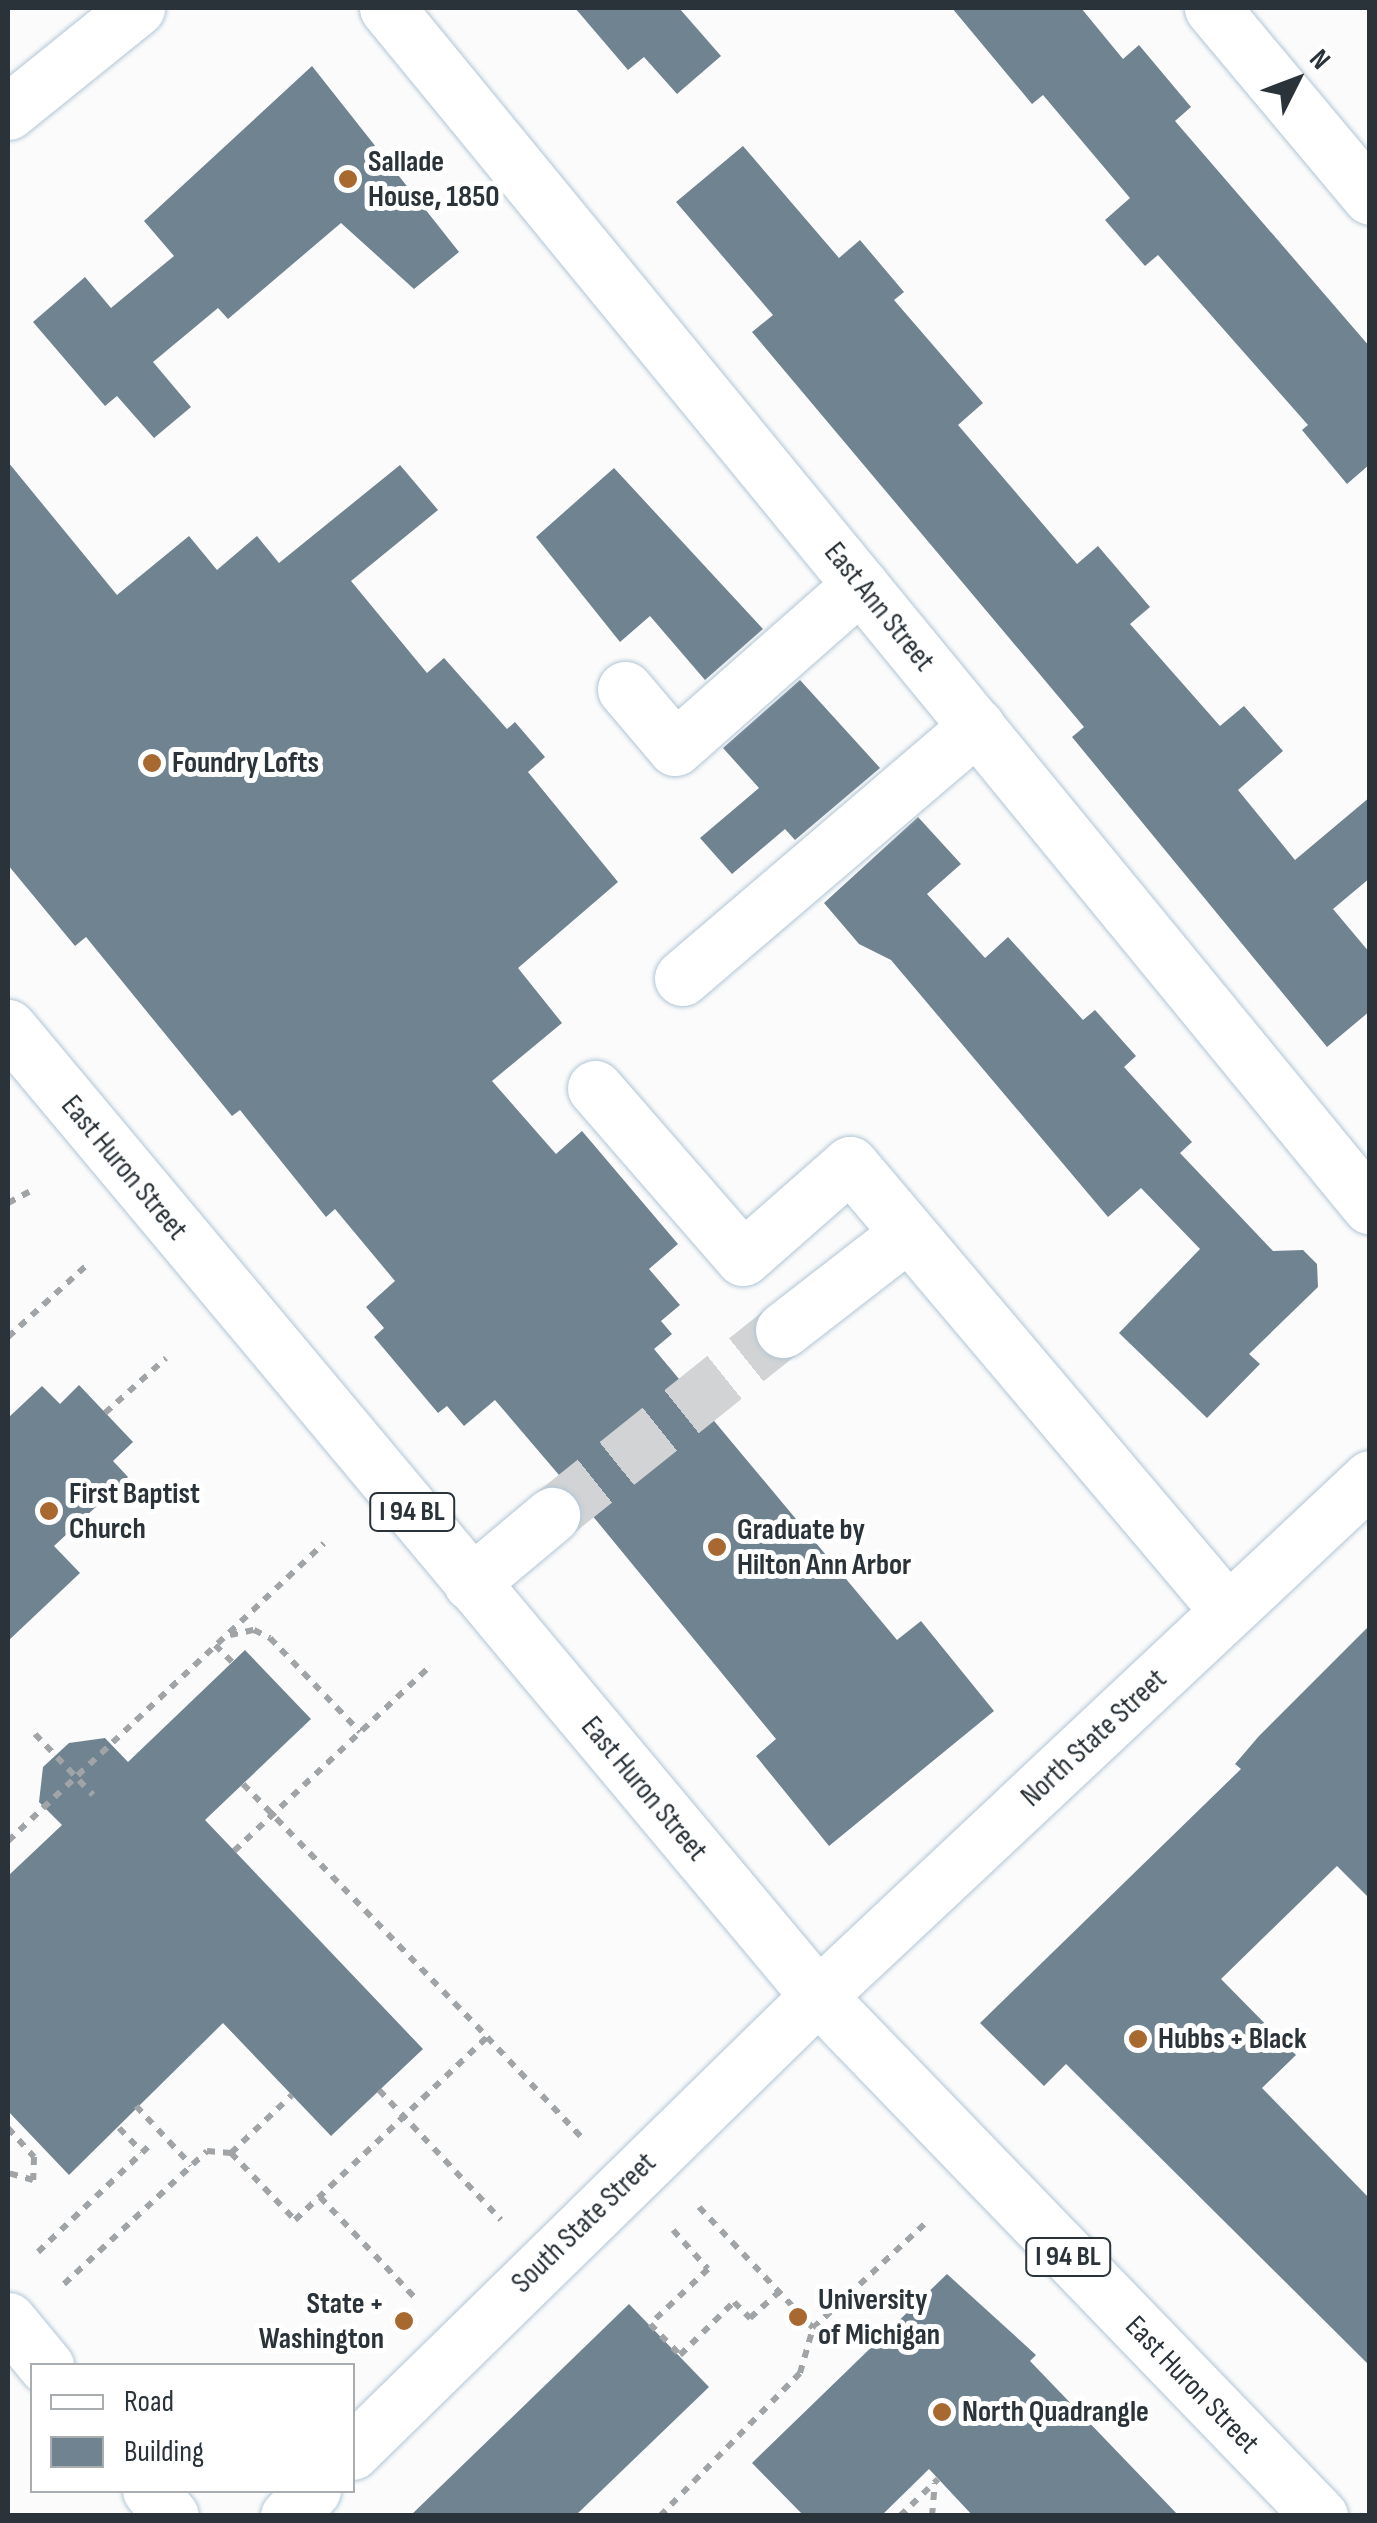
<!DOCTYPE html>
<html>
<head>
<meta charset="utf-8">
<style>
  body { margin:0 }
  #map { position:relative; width:1377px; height:2523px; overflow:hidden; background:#fbfbfb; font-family:"Sofia Sans Condensed",sans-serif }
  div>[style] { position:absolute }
  .building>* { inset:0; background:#708391 }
  .minor-tunnel>* { height:55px; margin-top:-27.5px; transform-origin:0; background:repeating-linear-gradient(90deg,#d1d3d4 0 55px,transparent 0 83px) }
  .path>* { height:6px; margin-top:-3px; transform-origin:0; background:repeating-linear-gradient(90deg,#a0a4a6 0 8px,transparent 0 16px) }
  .roads { filter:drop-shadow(0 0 2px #b1c6d5) drop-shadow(0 0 2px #b1c6d5) }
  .minor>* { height:55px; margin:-27.5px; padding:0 27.5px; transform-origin:27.5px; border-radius:27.5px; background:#fff }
  .major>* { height:55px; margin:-27.5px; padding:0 27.5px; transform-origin:27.5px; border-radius:27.5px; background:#fff }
  .dots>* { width:28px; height:28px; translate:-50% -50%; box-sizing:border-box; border:5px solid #fff; border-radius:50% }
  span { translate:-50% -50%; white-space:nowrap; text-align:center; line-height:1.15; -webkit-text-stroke:10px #fff; paint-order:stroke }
  .shield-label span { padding:2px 8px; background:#fff; border:2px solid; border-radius:8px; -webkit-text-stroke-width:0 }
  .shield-label { font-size:28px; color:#2a3339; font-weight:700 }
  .poi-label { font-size:30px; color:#2a3339; font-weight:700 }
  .left { translate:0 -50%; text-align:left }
  .right { translate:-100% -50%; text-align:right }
  .street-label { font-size:30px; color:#2a3339 }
  .frame { position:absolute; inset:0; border:10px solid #2a3339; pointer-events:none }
  .legend { position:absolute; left:30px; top:2363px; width:325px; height:130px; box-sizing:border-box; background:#fff; border:2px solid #aaadb0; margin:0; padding:12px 18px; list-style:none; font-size:30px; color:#2a3339 }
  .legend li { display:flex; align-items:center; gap:20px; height:50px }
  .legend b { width:50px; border:2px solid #aaadb0 }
  .north { position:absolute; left:1247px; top:30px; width:100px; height:100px; -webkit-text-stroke:8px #fff; paint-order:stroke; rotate:48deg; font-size:28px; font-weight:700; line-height:40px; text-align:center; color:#2a3339 }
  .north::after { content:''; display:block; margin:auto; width:35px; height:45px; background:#2a3339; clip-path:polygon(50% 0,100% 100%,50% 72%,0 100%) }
</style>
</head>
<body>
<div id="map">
  <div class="building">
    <i style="clip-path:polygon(575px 8px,679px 8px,721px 56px,677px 94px,644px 57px,628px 70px)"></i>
    <i style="clip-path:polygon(952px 8px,1081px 8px,1123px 59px,1139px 45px,1191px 107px,1175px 121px,1370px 347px,1370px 464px,1347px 484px,1302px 430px,1308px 425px,1158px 255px,1145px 266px,1105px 220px,1130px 198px,1043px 95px,1032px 104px)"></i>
    <i style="clip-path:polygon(312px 66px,459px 252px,414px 289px,341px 223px,228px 319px,218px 308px,153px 362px,191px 407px,154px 438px,117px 396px,105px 406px,33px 322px,85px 277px,111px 308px,174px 256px,144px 221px)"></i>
    <i style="clip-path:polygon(743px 146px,839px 258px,860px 240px,904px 292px,894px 300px,983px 403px,958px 425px,1077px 564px,1098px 546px,1150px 607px,1130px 624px,1220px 726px,1244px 706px,1283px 751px,1238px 790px,1295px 860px,1370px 797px,1370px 878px,1333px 909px,1370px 953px,1370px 1011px,1327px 1047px,1072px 737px,1084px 727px,752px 332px,773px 315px,676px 202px)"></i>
    <i style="clip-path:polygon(8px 462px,117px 595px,189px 536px,217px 570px,257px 536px,279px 563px,400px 465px,438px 510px,351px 581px,427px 673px,444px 658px,507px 729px,515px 722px,545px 757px,528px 772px,618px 882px,518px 968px,562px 1023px,492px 1081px,556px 1154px,582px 1131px,678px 1244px,649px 1269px,680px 1305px,661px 1321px,672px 1334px,654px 1349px,897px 1640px,921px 1621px,994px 1711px,829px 1846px,756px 1756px,776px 1739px,559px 1475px,495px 1400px,464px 1426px,447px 1406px,438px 1413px,374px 1337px,384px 1328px,366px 1307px,395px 1281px,335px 1209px,326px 1217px,240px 1110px,232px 1116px,86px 937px,75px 946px,8px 865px)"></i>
    <i style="clip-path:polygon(614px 468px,763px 629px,705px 680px,650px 616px,620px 642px,536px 537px)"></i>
    <i style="clip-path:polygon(800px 680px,880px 768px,795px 840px,785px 829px,732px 874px,700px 838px,759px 788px,723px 748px)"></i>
    <i style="clip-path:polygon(918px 817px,961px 864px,927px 894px,985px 958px,1008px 937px,1083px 1020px,1095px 1010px,1136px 1056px,1124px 1067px,1192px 1142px,1180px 1153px,1273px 1251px,1303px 1250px,1317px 1264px,1318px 1287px,1249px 1354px,1260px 1364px,1207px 1418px,1119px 1333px,1200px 1249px,1141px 1188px,1108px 1217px,891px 960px,859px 944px,824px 903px)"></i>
    <i style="clip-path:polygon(79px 1385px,133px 1442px,113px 1461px,128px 1477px,54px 1546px,80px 1573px,8px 1641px,8px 1418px,42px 1386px,60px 1404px)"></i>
    <i style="clip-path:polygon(1370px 1625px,1370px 1899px,1337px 1866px,1221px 1979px,1296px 2055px,1262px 2088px,1370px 2199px,1370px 2366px,1066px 2064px,1044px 2086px,980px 2023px,1241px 1769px,1235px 1764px,1259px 1736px)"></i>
    <i style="clip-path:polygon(245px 1650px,311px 1719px,205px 1820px,423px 2049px,331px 2136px,223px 2023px,69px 2175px,8px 2111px,8px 1876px,62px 1825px,39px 1802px,43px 1767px,69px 1743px,105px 1738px,128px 1762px)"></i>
    <i style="clip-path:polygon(947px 2274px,1036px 2355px,1030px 2361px,1179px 2516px,973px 2516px,929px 2469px,881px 2516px,804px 2516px,752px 2463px)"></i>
    <i style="clip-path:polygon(629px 2304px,709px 2387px,575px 2516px,410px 2516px)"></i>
  </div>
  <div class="minor-tunnel">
    <i style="left:552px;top:1515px;width:296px;rotate:-38.7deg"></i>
  </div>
  <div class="path">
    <i style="left:8px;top:1203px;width:24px;rotate:-28deg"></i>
    <i style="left:8px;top:1337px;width:108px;rotate:-42.4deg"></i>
    <i style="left:105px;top:1413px;width:82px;rotate:-42deg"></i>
    <i style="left:230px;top:1635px;width:25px;rotate:-12deg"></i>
    <i style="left:254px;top:1630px;width:18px;rotate:27deg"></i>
    <i style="left:270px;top:1638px;width:130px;rotate:46.2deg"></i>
    <i style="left:215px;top:1645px;width:24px;rotate:45deg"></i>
    <i style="left:35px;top:1734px;width:84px;rotate:46.4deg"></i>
    <i style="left:243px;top:1784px;width:351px;rotate:46deg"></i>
    <i style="left:8px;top:1841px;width:434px;rotate:-43.3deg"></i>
    <i style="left:234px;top:1851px;width:267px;rotate:-43.3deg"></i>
    <i style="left:379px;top:2090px;width:178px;rotate:46.8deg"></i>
    <i style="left:136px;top:2106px;width:81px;rotate:47deg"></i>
    <i style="left:8px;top:2128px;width:39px;rotate:48deg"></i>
    <i style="left:34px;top:2157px;width:23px;rotate:92deg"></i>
    <i style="left:33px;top:2180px;width:26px;rotate:-164deg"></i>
    <i style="left:119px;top:2128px;width:33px;rotate:46deg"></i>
    <i style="left:231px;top:2153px;width:84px;rotate:-43.6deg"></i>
    <i style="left:320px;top:2197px;width:143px;rotate:46.7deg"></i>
    <i style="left:699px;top:2207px;width:166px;rotate:46.7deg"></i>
    <i style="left:673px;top:2230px;width:52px;rotate:48.1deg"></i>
    <i style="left:708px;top:2269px;width:80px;rotate:136.5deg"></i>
    <i style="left:650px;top:2324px;width:43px;rotate:45.9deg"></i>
    <i style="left:680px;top:2355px;width:76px;rotate:-44.5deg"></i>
    <i style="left:734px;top:2302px;width:23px;rotate:45deg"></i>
    <i style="left:750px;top:2318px;width:40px;rotate:-42deg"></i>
    <i style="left:38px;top:2252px;width:156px;rotate:-43.7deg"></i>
    <i style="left:64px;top:2284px;width:195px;rotate:-42.9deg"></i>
    <i style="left:207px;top:2151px;width:24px;rotate:5deg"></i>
    <i style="left:231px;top:2153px;width:93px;rotate:46.3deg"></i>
    <i style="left:295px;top:2220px;width:265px;rotate:-43.6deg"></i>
    <i style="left:487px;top:2037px;width:141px;rotate:46.7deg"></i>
    <i style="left:660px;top:2516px;width:200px;rotate:-45.6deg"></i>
    <i style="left:800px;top:2373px;width:47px;rotate:-73.9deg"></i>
    <i style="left:813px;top:2328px;width:160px;rotate:-43deg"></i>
    <i style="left:900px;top:2516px;width:53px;rotate:-44.2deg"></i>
    <i style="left:932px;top:2516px;width:33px;rotate:-85deg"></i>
  </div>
  <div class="roads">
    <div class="minor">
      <i style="left:387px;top:8px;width:1550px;rotate:50.65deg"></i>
      <i style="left:1212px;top:8px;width:246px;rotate:50.1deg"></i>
      <i style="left:625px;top:689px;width:77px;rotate:49.7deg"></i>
      <i style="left:675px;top:748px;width:247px;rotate:-41.4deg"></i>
      <i style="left:682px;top:978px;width:388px;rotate:-40.5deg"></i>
      <i style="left:595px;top:1088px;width:225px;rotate:49deg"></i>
      <i style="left:743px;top:1258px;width:142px;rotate:-41.3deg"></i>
      <i style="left:850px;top:1164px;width:585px;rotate:49.78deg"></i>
      <i style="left:783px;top:1330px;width:158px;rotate:-37.8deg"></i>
      <i style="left:471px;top:1583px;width:106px;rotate:-40deg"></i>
      <i style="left:818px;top:1996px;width:757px;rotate:-43.18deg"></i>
      <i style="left:8px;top:2320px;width:60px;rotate:50.4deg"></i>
      <i style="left:150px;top:2490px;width:33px;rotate:51deg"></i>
    </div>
    <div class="major">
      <i style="left:8px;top:112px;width:166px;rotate:-38.9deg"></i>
      <i style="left:8px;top:1027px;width:1263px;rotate:50.11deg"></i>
      <i style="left:818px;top:1996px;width:723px;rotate:46.01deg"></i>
      <i style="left:352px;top:2452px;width:652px;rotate:-44.38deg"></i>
      <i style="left:288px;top:2516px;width:36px;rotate:-46deg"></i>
    </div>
  </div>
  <div class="dots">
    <i style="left:348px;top:179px;background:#a86931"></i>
    <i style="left:152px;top:763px;background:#a86931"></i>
    <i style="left:49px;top:1511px;background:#a86931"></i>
    <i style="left:717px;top:1547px;background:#a86931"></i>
    <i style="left:1138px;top:2039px;background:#a86931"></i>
    <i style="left:798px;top:2317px;background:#a86931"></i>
    <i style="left:404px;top:2321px;background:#a86931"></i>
    <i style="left:942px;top:2412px;background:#a86931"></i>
  </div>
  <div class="shield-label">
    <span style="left:412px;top:1512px">I 94 BL</span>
    <span style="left:1068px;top:2257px">I 94 BL</span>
  </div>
  <div class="poi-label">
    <span class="left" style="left:368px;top:179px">Sallade<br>House, 1850</span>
    <span class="left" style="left:172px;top:763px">Foundry Lofts</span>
    <span class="left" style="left:69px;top:1511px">First Baptist<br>Church</span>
    <span class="left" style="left:737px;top:1547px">Graduate by<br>Hilton Ann Arbor</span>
    <span class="left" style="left:1158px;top:2039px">Hubbs + Black</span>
    <span class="left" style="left:818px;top:2317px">University<br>of Michigan</span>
    <span class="right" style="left:384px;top:2321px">State +<br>Washington</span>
    <span class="left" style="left:962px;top:2412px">North Quadrangle</span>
  </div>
  <div class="street-label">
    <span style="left:879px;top:607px;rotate:51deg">East Ann Street</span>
    <span style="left:124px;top:1168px;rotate:50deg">East Huron Street</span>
    <span style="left:1094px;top:1738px;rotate:-43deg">North State Street</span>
    <span style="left:644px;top:1789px;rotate:50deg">East Huron Street</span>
    <span style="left:584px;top:2223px;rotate:-44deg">South State Street</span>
    <span style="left:1192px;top:2385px;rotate:46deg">East Huron Street</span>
  </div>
  <div class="frame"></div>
  <ul class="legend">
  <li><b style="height:12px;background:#fff"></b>Road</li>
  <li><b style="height:28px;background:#708391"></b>Building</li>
  </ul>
  <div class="north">N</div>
</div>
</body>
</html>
